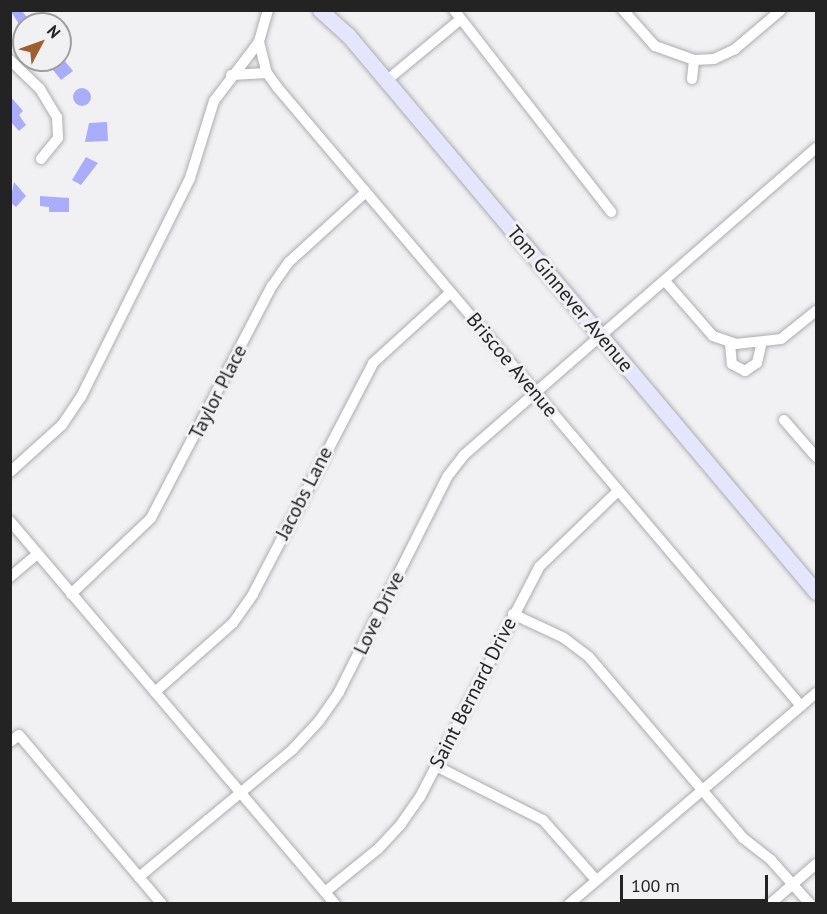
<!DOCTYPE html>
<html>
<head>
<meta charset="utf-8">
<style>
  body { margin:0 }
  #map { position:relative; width:827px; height:914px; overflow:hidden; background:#f1f1f4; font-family:"PT Sans",sans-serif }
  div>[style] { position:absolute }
  .building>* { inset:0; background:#aaadfe }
  .round { border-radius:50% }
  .roads { filter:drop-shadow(0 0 2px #acadaf) drop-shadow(0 0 2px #acadaf) }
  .minor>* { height:10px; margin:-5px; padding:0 5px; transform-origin:5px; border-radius:5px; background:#fff }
  .secondary>* { height:15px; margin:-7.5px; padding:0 7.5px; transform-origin:7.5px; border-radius:7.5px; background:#e5e6fe }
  span { translate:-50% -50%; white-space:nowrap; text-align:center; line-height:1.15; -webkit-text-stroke:6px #f1f1f4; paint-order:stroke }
  .street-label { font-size:20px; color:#232324 }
  .frame { position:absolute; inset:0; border:12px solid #232324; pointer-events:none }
  .north { position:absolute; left:12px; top:12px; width:60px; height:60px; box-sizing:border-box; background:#f1f1f4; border:2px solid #9f9fa1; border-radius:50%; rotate:49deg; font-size:16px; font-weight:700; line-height:24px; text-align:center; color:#232324 }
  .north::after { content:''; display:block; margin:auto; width:21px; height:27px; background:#a25e2e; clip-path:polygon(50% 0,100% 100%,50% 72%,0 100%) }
  .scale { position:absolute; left:620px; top:875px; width:148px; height:27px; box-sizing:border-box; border:3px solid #232324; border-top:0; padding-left:8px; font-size:18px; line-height:21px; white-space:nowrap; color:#232324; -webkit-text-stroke:4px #f1f1f4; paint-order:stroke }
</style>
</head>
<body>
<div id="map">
  <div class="building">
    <i style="clip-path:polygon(10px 10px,21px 10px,33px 24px,24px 24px,24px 32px)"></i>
    <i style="clip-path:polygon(55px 60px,64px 60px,73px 71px,61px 80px,49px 65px)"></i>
    <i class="round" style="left:73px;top:88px;width:18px;height:18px"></i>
    <i style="clip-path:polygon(10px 96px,23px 111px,19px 115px,26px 125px,19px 131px,10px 121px)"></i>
    <i style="clip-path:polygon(107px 122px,108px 141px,85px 142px,89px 123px)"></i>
    <i style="clip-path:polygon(86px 157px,98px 163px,81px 185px,72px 180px)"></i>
    <i style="clip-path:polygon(14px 182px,26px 196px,16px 207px,10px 202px)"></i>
    <i style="clip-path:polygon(40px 196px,69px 198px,69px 212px,49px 212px,49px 207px,40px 206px)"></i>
  </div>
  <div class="roads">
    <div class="minor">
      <i style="left:268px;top:10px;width:33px;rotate:106deg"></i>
      <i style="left:259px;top:42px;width:32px;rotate:76deg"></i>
      <i style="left:267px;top:73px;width:17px;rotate:54deg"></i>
      <i style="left:277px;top:87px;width:811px;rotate:49.75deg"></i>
      <i style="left:454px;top:10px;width:256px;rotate:52.1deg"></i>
      <i style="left:623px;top:10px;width:48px;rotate:48.4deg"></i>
      <i style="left:655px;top:46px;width:41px;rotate:19.7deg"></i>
      <i style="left:694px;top:60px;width:20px;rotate:-3deg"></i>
      <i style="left:714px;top:59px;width:23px;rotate:-25deg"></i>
      <i style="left:735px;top:49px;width:60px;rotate:-40.3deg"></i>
      <i style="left:10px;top:60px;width:42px;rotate:44deg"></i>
      <i style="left:40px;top:89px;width:33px;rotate:59deg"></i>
      <i style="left:57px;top:117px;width:21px;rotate:87deg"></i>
      <i style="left:58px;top:138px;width:27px;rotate:129deg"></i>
      <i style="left:231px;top:75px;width:36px;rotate:-3deg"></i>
      <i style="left:692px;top:79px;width:19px;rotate:-84deg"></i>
      <i style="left:386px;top:81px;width:97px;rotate:-39.6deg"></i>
      <i style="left:665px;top:281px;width:73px;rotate:48.9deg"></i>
      <i style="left:713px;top:336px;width:24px;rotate:19deg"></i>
      <i style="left:736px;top:344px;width:45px;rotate:-6.3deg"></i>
      <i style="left:781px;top:339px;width:45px;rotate:-38.7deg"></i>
      <i style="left:730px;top:343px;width:21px;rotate:85deg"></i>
      <i style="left:732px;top:364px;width:15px;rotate:28deg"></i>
      <i style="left:745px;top:371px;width:14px;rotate:-34deg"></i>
      <i style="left:757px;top:363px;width:18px;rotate:-77deg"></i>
      <i style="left:784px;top:420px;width:49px;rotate:49.1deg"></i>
      <i style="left:10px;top:472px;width:70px;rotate:-42.1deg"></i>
      <i style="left:62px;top:425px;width:34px;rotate:-56deg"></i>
      <i style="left:81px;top:397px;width:245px;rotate:-63.5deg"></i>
      <i style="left:190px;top:178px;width:81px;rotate:-72.7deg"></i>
      <i style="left:214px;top:101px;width:74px;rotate:-52.7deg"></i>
      <i style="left:10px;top:521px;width:502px;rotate:49.68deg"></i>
      <i style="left:10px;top:577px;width:35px;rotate:-40deg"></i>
      <i style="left:71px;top:594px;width:110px;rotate:-43.5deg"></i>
      <i style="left:151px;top:518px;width:262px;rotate:-62.5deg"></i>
      <i style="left:272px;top:286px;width:29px;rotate:-55deg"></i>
      <i style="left:289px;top:262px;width:104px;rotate:-42.3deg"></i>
      <i style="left:513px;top:614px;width:56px;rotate:25.2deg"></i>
      <i style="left:564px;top:638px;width:31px;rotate:37deg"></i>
      <i style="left:589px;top:657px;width:238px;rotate:49.6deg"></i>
      <i style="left:743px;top:838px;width:36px;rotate:38deg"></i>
      <i style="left:771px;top:860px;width:59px;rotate:48.4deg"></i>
      <i style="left:155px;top:692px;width:104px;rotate:-41.5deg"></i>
      <i style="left:233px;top:623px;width:35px;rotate:-55deg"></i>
      <i style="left:253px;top:594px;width:260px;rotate:-62.5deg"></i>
      <i style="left:373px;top:363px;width:104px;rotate:-42.3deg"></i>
      <i style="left:10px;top:742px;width:11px;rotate:-38deg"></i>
      <i style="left:19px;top:735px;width:221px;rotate:49.8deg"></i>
      <i style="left:436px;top:766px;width:120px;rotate:26.8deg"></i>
      <i style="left:543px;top:820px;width:80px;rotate:48.5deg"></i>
      <i style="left:139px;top:877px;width:200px;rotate:-39.7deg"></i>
      <i style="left:293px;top:749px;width:38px;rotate:-47deg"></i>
      <i style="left:319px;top:721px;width:35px;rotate:-55deg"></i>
      <i style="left:339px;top:692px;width:241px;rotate:-63.3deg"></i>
      <i style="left:447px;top:477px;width:28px;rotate:-52deg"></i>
      <i style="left:464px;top:455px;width:467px;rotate:-41.1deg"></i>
      <i style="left:325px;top:892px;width:68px;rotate:-39.1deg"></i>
      <i style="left:378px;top:849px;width:34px;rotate:-47deg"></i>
      <i style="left:401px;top:824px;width:33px;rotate:-55deg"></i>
      <i style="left:420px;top:797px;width:259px;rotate:-62.6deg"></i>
      <i style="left:539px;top:567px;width:110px;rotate:-43.9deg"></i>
      <i style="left:569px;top:904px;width:325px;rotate:-40.5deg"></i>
      <i style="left:770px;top:904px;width:61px;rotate:-41deg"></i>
    </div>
    <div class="secondary">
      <i style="left:320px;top:10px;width:38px;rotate:42deg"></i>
      <i style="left:348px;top:35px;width:728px;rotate:49.96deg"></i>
    </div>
  </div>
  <div class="street-label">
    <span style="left:570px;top:299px;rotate:50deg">Tom Ginnever Avenue</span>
    <span style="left:512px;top:365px;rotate:50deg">Briscoe Avenue</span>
    <span style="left:218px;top:392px;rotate:-63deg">Taylor Place</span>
    <span style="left:304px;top:493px;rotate:-63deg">Jacobs Lane</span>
    <span style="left:379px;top:613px;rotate:-64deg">Love Drive</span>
    <span style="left:473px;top:693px;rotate:-63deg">Saint Bernard Drive</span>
  </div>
  <div class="frame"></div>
  <div class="north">N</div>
  <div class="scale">100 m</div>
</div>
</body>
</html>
